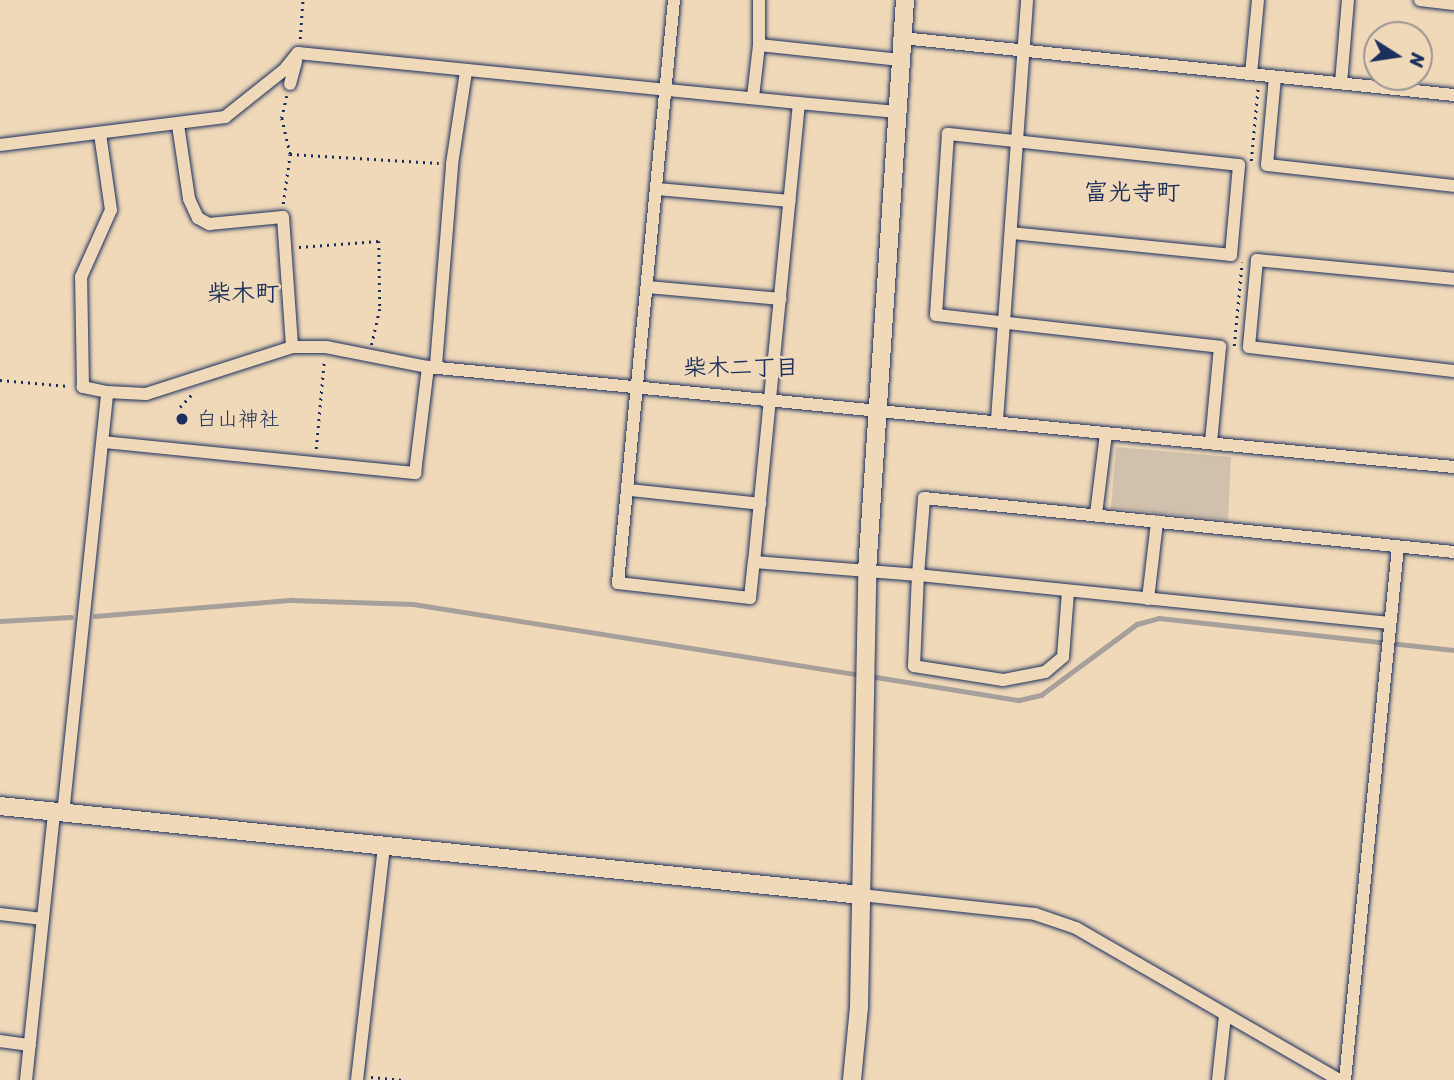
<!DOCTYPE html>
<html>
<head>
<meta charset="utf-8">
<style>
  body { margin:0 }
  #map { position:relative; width:1454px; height:1080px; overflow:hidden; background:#f0d9b9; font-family:Sriracha,"Klee One",sans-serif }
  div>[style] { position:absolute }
  .green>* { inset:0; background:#d1c0ac }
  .stream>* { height:4.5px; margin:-2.25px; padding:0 2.25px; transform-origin:2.25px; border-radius:2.25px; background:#a79f9a }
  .path>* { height:2.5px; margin-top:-1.25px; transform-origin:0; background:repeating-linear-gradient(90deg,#1b2f5e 0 2px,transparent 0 7px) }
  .roads { filter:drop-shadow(0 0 2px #1b2f5e) drop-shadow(0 0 2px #1b2f5e) }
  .street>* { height:12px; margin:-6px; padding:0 6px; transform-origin:6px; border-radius:6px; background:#f0d9b9 }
  .secondary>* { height:18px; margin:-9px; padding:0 9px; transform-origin:9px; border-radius:9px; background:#f0d9b9 }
  .dots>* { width:19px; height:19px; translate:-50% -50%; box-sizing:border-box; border:4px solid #f0d9b9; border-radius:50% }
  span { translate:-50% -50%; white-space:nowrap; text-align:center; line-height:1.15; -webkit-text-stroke:5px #f0d9b9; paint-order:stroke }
  .poi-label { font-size:21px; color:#1b2f5e }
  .left { translate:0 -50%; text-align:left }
  .neighbourhood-label { font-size:23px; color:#1b2f5e; font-weight:700 }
  .quarter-label { font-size:24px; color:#1b2f5e; font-weight:700 }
  .north { position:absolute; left:1363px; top:21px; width:70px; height:70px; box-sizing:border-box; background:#f0d9b9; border:2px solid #9b9595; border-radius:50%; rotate:102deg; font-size:19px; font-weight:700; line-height:28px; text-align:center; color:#1b2f5e }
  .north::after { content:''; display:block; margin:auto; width:24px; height:32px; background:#1b2f5e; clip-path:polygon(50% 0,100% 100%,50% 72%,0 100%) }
</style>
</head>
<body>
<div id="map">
  <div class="green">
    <i style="clip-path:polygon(1116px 447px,1231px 457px,1228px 520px,1111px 508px)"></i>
  </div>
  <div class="stream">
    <i style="left:95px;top:616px;width:197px;rotate:-4.7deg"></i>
    <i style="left:291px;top:600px;width:122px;rotate:1.9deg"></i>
    <i style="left:413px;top:604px;width:454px;rotate:9deg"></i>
    <i style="left:0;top:621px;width:71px;rotate:-3.2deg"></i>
    <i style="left:870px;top:676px;width:151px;rotate:9.2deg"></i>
    <i style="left:1019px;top:700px;width:23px;rotate:-13deg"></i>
    <i style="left:1041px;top:695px;width:119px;rotate:-36.5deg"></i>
    <i style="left:1137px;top:624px;width:23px;rotate:-15deg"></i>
    <i style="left:1159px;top:618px;width:297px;rotate:6.2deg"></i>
  </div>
  <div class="path">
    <i style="left:300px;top:39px;width:39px;rotate:-86deg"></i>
    <i style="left:287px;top:96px;width:23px;rotate:103deg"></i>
    <i style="left:282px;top:118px;width:37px;rotate:77deg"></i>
    <i style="left:1251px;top:161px;width:74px;rotate:-84.6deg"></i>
    <i style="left:283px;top:204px;width:50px;rotate:-82deg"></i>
    <i style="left:290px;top:154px;width:149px;rotate:3.5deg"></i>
    <i style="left:299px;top:247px;width:80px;rotate:-4.3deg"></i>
    <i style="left:379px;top:241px;width:68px;rotate:89.2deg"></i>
    <i style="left:380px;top:309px;width:37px;rotate:103deg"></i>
    <i style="left:1234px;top:346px;width:84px;rotate:-84.6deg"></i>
    <i style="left:0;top:380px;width:69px;rotate:5deg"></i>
    <i style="left:180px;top:407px;width:21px;rotate:-47deg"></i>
    <i style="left:316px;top:449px;width:88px;rotate:-84.8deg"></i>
    <i style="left:371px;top:1077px;width:33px;rotate:5deg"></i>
  </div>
  <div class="roads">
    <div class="street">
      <i style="left:674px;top:0;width:586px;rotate:95.49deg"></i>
      <i style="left:618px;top:583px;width:133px;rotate:6.5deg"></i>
      <i style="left:750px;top:598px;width:36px;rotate:-84deg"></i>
      <i style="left:759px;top:0;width:45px;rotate:90deg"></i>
      <i style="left:759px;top:45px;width:142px;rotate:6.1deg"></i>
      <i style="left:1420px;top:0;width:34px;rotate:7deg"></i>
      <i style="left:902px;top:38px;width:555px;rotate:5.9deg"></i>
      <i style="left:1251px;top:74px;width:74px;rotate:-84.6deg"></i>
      <i style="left:1275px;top:77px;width:88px;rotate:95.2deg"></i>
      <i style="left:1267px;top:165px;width:188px;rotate:6.4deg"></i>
      <i style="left:1341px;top:83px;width:83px;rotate:-85.2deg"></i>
      <i style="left:290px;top:84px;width:24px;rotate:-75deg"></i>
      <i style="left:753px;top:97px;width:52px;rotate:-83.4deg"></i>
      <i style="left:799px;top:103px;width:98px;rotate:5.2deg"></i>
      <i style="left:178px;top:125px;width:75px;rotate:81.5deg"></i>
      <i style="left:189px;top:199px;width:21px;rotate:65deg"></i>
      <i style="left:198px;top:218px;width:13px;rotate:29deg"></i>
      <i style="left:209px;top:224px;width:74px;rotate:-5.4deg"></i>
      <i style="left:283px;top:217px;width:130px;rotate:86deg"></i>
      <i style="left:0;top:145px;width:227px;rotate:-7.1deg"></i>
      <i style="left:225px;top:117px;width:75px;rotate:-38.5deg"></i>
      <i style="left:284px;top:70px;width:22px;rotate:-51deg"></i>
      <i style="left:298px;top:53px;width:503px;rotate:5.7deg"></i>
      <i style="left:799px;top:103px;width:461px;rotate:95.6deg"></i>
      <i style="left:754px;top:562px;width:165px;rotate:4.5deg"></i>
      <i style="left:918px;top:575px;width:77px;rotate:-85.5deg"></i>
      <i style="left:924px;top:498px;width:533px;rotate:5.82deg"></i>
      <i style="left:658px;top:189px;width:132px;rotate:5.2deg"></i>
      <i style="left:1011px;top:233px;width:221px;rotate:5.7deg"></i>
      <i style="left:1231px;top:255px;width:90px;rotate:-84.9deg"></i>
      <i style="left:1239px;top:165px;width:293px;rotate:-173.9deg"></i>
      <i style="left:948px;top:134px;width:181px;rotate:93.8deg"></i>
      <i style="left:936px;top:315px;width:286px;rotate:6.4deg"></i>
      <i style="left:1220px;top:347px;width:95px;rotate:95.4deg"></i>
      <i style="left:1454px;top:279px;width:198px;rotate:-174.5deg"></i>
      <i style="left:1257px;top:260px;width:87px;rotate:95.3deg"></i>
      <i style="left:1249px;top:347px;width:206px;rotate:6.7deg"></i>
      <i style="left:648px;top:287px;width:133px;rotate:5.2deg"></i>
      <i style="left:436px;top:365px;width:202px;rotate:-85.4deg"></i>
      <i style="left:452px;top:164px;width:94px;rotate:-81.4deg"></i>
      <i style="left:107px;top:392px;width:39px;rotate:3deg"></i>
      <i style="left:146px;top:394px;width:153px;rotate:-17.8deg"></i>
      <i style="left:292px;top:347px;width:34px"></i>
      <i style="left:326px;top:347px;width:104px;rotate:11.1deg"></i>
      <i style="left:428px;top:367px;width:1031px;rotate:5.57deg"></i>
      <i style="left:997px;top:420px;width:421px;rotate:-85.9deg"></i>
      <i style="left:103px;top:442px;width:314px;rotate:5.7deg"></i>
      <i style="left:415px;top:473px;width:107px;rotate:-83deg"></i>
      <i style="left:630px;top:490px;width:131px;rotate:6.1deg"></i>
      <i style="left:1096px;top:514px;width:81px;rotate:-82.9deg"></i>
      <i style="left:1068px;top:592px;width:65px;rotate:94.4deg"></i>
      <i style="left:1063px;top:657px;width:23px;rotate:140deg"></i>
      <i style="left:1045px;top:672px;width:43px;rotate:169.2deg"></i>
      <i style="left:1003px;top:680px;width:90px;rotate:-171.1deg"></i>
      <i style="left:914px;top:666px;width:91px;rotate:-87.5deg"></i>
      <i style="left:918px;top:575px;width:473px;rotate:5.8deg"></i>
      <i style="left:1148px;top:599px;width:78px;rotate:-83.3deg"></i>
      <i style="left:63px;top:814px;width:424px;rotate:-84deg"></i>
      <i style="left:107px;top:392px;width:25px;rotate:-168deg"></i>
      <i style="left:83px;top:387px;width:110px;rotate:-91deg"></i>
      <i style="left:81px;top:277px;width:73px;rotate:-65.9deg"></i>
      <i style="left:111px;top:210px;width:77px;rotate:-98.2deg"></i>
      <i style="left:861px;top:895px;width:175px;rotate:6.2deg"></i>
      <i style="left:1035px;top:914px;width:43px;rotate:18.9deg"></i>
      <i style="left:1076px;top:928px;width:304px;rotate:30deg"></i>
      <i style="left:0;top:914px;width:43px;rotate:6.6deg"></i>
      <i style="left:0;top:1041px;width:30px;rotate:8deg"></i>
      <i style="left:26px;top:1080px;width:269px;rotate:-84deg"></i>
      <i style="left:357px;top:1080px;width:234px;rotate:-83.4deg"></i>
      <i style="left:1218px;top:1080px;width:64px;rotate:-83.8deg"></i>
      <i style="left:1345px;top:1080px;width:536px;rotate:-84.32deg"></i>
    </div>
    <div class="secondary">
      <i style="left:0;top:806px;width:866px;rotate:5.9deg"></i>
      <i style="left:852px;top:1080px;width:73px;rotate:-84.5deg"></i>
      <i style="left:859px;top:1007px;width:436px;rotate:-88.9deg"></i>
      <i style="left:867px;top:571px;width:572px;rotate:-86.19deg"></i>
    </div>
  </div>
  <div class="dots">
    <i style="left:182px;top:419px;background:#1b2f5e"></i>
  </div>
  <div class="poi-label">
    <span class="left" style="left:196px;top:419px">白山神社</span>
  </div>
  <div class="neighbourhood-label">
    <span style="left:741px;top:368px">柴木二丁目</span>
  </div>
  <div class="quarter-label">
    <span style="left:1132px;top:193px">富光寺町</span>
    <span style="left:243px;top:294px">柴木町</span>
  </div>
  <div class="north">N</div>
</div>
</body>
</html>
